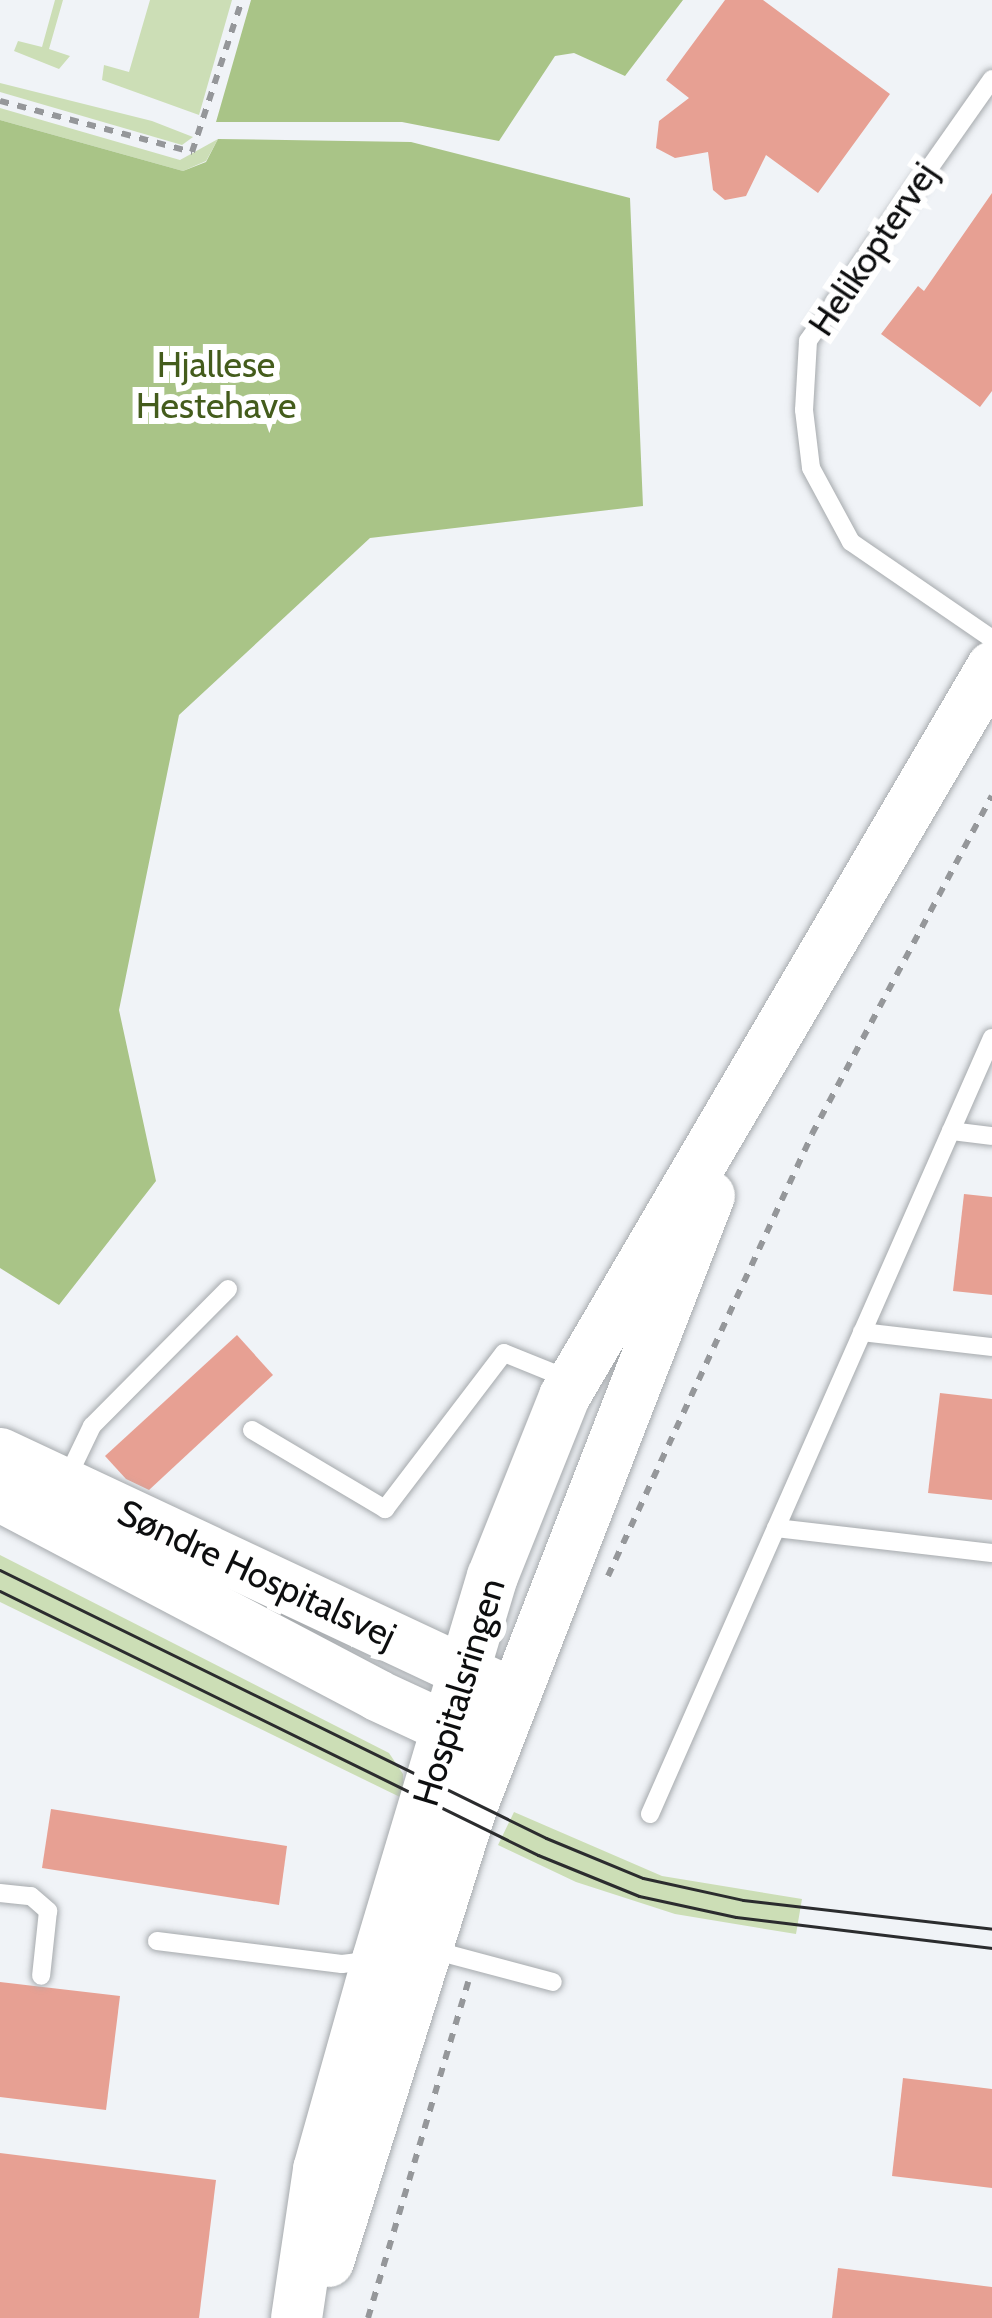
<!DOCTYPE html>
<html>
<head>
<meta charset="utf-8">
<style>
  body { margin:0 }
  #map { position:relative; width:992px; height:2318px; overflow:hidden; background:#f0f3f7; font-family:Cabin,sans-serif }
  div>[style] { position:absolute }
  .green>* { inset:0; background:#ccdeb6 }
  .forest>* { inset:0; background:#a9c487 }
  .building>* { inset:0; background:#e7a093 }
  .path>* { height:6px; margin-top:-3px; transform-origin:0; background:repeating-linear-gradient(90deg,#95979a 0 9px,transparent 0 18px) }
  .roads { filter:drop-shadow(0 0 3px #a6aaad) drop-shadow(0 0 3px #a6aaad) }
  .lane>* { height:18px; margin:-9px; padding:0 9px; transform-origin:9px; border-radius:9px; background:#fff }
  .secondary>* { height:51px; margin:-25.5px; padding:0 25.5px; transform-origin:25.5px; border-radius:25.5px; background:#fff }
  .tram>* { height:3px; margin:-1.5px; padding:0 1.5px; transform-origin:1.5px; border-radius:1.5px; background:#2b2c2e }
  span { translate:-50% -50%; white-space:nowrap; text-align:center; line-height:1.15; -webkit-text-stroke:12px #fff; paint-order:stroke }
  .street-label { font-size:36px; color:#0d0e0f }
  .park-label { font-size:36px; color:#445c1c }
</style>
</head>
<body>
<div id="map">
  <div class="green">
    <i style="clip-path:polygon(55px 0,63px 0,49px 49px,70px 56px,59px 69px,14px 51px,18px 41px,42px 47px)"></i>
    <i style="clip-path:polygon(150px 0,232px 0,199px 115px,102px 80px,104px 65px,129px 72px)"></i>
    <i style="clip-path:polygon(0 83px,152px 121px,193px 137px,182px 145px,0 92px)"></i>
    <i style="clip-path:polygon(0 108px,180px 160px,218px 139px,206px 161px,183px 171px,0 120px)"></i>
    <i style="clip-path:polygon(0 1555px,389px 1753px,403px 1774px,404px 1799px,0 1602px)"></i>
    <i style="clip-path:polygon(514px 1812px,662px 1876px,802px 1899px,796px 1934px,675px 1914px,576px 1882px,498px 1845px)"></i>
  </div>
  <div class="forest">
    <i style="clip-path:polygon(251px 0,683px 0,625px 76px,574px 53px,555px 56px,499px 141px,402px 122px,216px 122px)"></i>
    <i style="clip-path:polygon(0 120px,183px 171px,206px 162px,218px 139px,411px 142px,630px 198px,643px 506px,370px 538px,179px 715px,119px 1010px,156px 1181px,59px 1305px,0 1268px)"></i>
  </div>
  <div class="building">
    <i style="clip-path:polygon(725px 0,763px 0,890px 94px,818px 193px,766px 155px,746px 196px,725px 200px,713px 190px,708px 152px,675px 158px,656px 148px,659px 121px,689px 98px,666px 80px)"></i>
    <i style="clip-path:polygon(992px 193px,992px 391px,980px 407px,881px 334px,918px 286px,924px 291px)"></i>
    <i style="clip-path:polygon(964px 1194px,992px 1197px,992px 1295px,953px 1291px)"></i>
    <i style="clip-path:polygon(237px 1335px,273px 1375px,149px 1490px,126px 1479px,105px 1456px)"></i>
    <i style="clip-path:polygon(940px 1393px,992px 1399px,992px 1500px,928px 1493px)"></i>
    <i style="clip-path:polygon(51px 1809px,287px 1846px,279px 1905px,42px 1868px)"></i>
    <i style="clip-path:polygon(0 1982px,120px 1996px,106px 2110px,0 2097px)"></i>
    <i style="clip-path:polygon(903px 2078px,992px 2089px,992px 2188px,892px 2176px)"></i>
    <i style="clip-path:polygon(0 2153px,216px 2180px,199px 2318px,0 2318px)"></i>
    <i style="clip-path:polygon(838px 2268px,992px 2287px,992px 2318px,832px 2318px)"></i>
  </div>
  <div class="path">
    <i style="left:0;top:101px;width:199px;rotate:14.9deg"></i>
    <i style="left:192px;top:152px;width:160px;rotate:-71.8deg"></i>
    <i style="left:608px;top:1576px;width:487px;rotate:-65.2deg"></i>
    <i style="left:812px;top:1134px;width:383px;rotate:-62deg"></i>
    <i style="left:368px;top:2318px;width:351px;rotate:-73.4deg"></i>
  </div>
  <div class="roads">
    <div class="lane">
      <i style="left:992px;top:79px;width:320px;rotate:125.1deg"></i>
      <i style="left:808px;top:341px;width:69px;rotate:93.3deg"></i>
      <i style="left:804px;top:410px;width:58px;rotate:83.1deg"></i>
      <i style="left:811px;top:468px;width:84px;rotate:61.6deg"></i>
      <i style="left:851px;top:542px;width:171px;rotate:34.5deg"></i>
      <i style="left:951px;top:1131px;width:41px;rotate:7deg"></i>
      <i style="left:862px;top:1332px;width:131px;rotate:6.6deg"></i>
      <i style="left:252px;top:1430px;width:155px;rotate:30.7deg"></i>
      <i style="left:385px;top:1509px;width:196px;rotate:-52.7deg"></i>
      <i style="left:504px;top:1353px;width:69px;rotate:22.1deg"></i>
      <i style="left:67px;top:1478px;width:58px;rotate:-64.3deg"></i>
      <i style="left:92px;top:1426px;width:193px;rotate:-45.2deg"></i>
      <i style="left:776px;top:1528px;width:217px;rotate:6.6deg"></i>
      <i style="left:650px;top:1814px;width:848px;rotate:-66.22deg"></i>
      <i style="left:0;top:1893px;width:31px;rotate:6deg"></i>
      <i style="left:31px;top:1896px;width:23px;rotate:41deg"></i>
      <i style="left:48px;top:1911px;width:65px;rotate:96.1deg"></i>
      <i style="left:157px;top:1941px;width:186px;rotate:7.1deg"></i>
      <i style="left:342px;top:1964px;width:31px;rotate:-7deg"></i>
      <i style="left:429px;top:1949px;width:128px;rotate:14.9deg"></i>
    </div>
    <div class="secondary">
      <i style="left:0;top:1453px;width:544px;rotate:25.15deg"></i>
      <i style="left:0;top:1496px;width:426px;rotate:27.8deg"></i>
      <i style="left:377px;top:1695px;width:76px;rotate:24.9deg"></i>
      <i style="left:446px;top:1727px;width:31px"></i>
      <i style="left:328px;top:2261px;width:481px;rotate:-72.5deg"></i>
      <i style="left:473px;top:1802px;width:651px;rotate:-68.75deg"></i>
      <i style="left:296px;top:2318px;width:151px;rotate:-81.6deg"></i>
      <i style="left:318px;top:2169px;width:218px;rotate:-74.3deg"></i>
      <i style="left:377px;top:1959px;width:400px;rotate:-73.3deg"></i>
      <i style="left:492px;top:1576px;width:194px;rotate:-68.2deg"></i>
      <i style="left:564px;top:1396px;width:846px;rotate:-59.62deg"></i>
    </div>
  </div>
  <div class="tram">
    <i style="left:0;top:1570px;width:608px;rotate:26.14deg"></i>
    <i style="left:546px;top:1838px;width:105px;rotate:22.4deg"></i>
    <i style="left:643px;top:1878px;width:102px;rotate:12.4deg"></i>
    <i style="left:743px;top:1900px;width:251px;rotate:6.6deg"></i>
    <i style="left:0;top:1591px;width:599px;rotate:26.14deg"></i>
    <i style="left:538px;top:1855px;width:109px;rotate:22.1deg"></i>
    <i style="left:639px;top:1896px;width:99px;rotate:12.2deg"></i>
    <i style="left:736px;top:1917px;width:258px;rotate:6.9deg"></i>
  </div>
  <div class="street-label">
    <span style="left:873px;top:249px;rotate:-56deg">Helikoptervej</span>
    <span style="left:257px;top:1574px;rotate:25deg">Søndre Hospitalsvej</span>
    <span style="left:459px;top:1692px;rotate:-73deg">Hospitalsringen</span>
  </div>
  <div class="park-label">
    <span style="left:216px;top:385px">Hjallese<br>Hestehave</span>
  </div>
</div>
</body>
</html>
